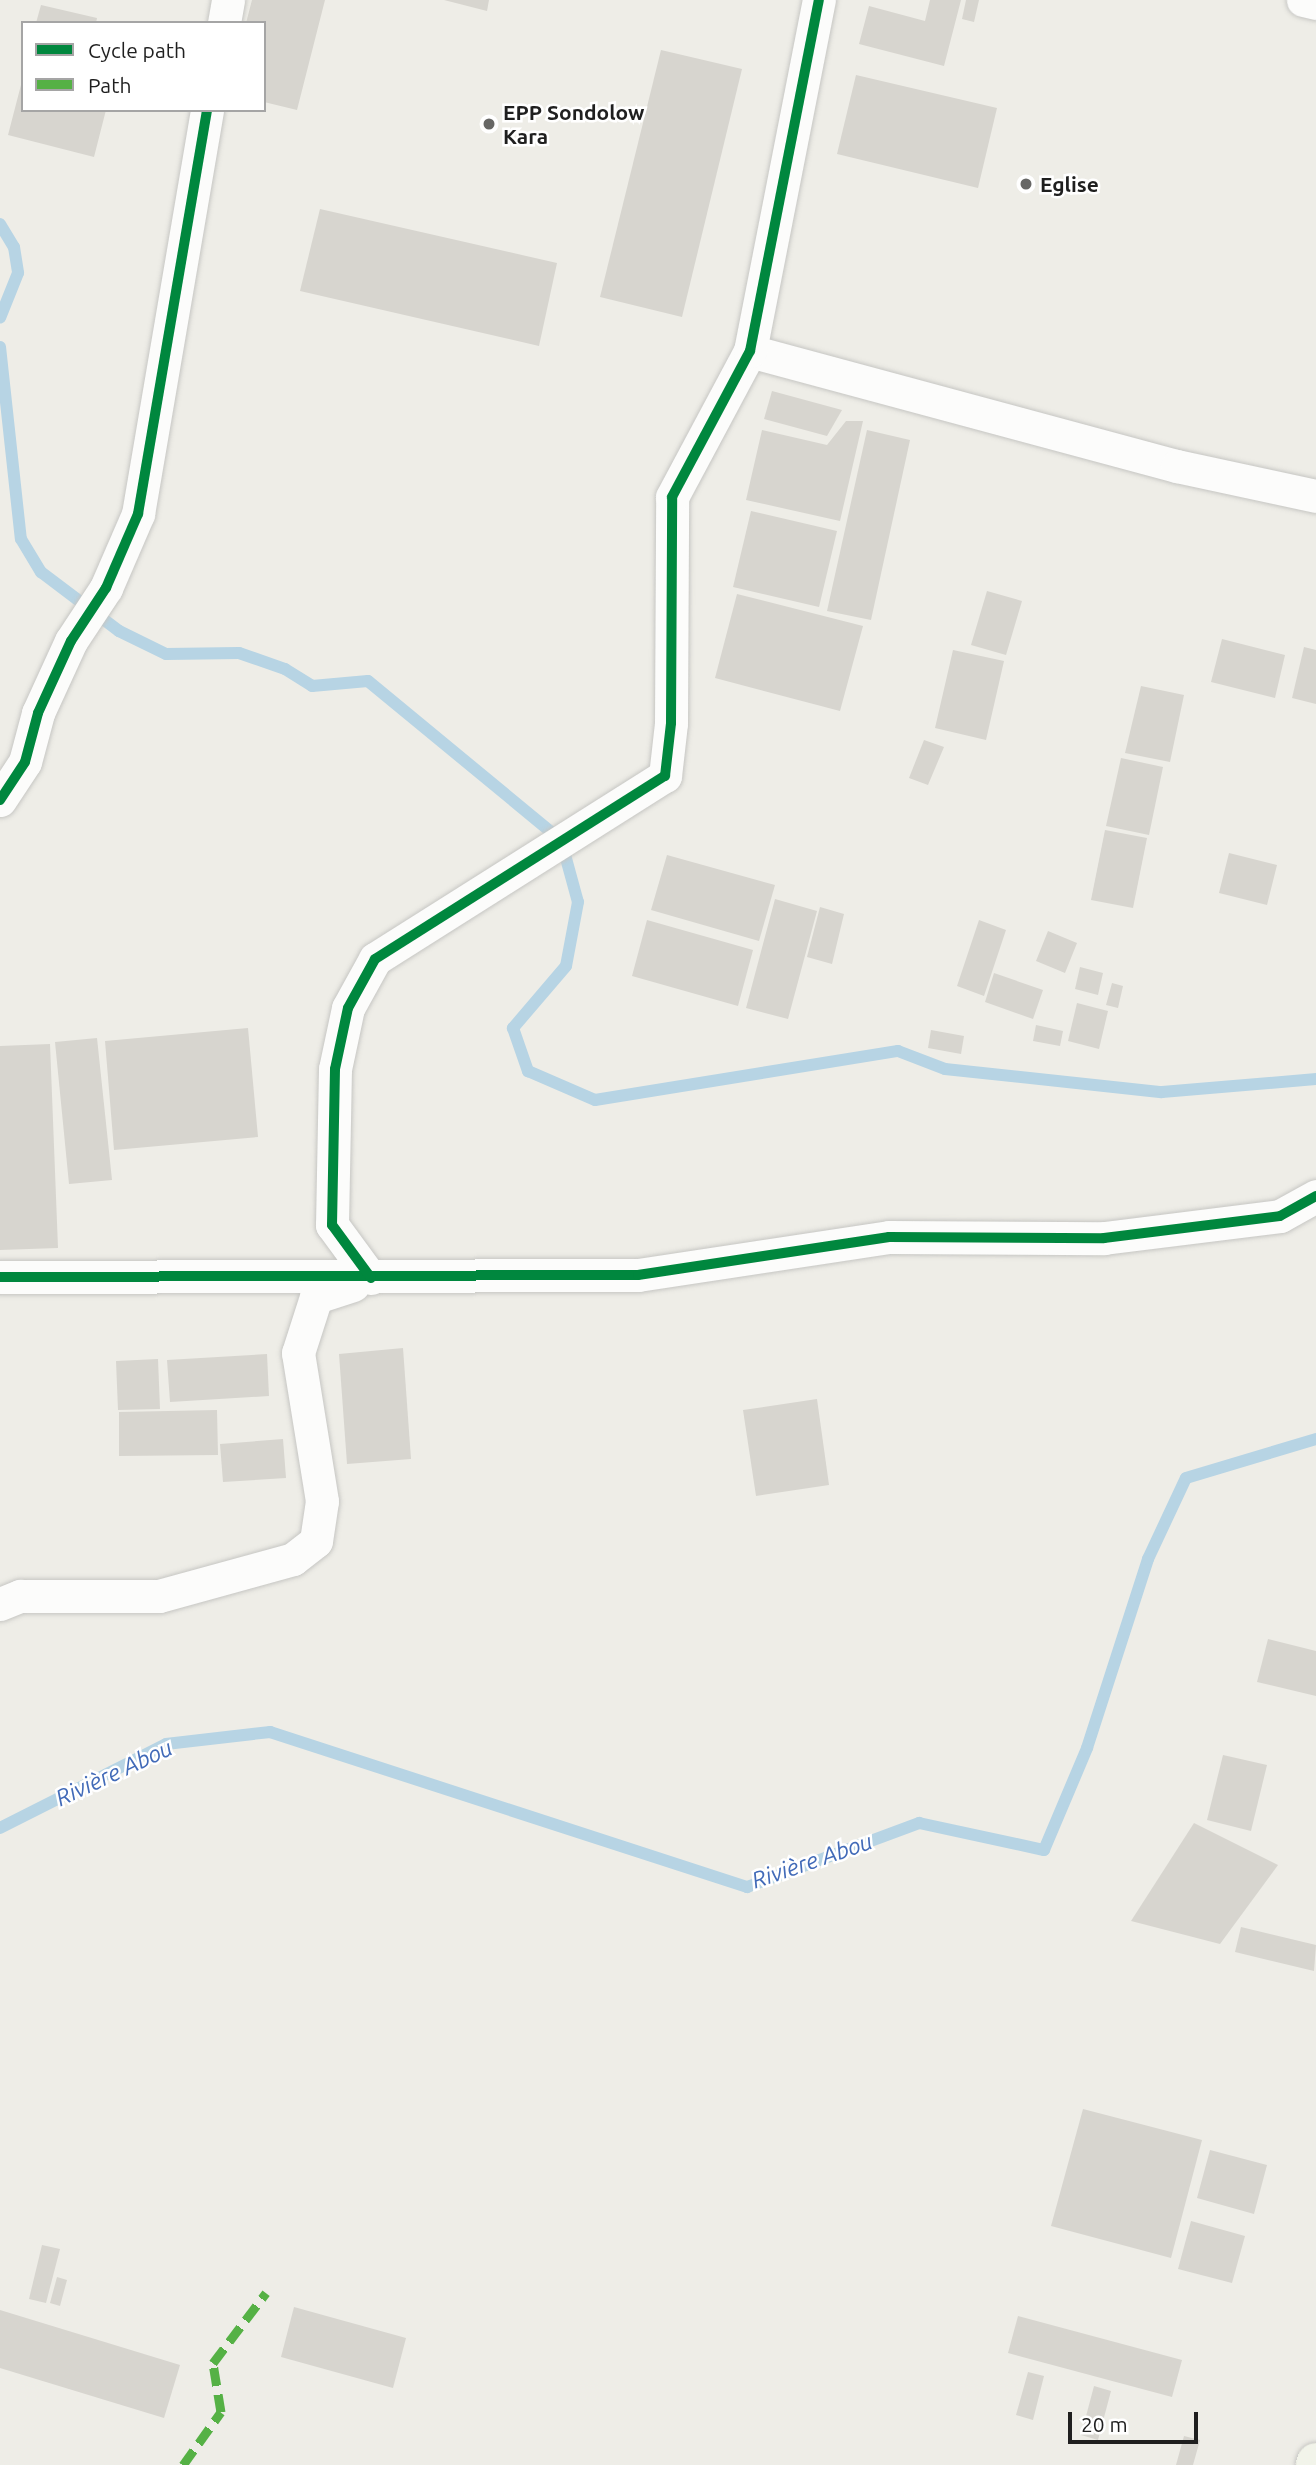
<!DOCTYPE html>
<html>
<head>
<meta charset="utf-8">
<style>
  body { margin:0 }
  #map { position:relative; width:1316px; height:2465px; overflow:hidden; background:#eeede7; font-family:Ubuntu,sans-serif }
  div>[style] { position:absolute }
  .stream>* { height:12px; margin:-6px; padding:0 6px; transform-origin:6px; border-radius:6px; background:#b7d4e4 }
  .building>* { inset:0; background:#d7d5cf }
  .roads { filter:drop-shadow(0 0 2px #c6c6c3) drop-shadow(0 0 2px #c6c6c3) }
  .street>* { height:33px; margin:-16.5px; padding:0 16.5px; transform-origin:16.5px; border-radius:16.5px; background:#fcfcfb }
  .secondary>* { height:38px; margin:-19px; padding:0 19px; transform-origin:19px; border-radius:19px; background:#f2f4ea }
  .quiet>* { height:9px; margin-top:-4.5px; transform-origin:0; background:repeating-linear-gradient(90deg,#55b145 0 18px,transparent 0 27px) }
  .cycleway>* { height:10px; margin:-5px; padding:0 5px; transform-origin:5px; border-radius:5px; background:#00873e }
  .dots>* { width:19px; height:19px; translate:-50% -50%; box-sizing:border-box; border:4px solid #fff; border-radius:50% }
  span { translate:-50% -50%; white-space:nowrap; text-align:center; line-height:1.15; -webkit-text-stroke:5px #fff; paint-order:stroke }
  .poi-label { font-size:21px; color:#1f1f1f; font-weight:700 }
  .left { translate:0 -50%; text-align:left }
  .water-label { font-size:23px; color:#416ab8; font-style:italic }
  .legend { position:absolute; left:21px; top:21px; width:245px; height:91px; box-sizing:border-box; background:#fff; border:2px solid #a5a5a5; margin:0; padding:9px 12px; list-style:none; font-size:21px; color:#1f1f1f }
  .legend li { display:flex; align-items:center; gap:14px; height:35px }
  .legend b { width:35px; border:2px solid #a5a5a5 }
  .scale { position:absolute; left:1068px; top:2412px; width:130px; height:32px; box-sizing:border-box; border:4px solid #1f1f1f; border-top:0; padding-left:9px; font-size:21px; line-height:24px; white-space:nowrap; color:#1f1f1f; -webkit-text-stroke:5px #fff; paint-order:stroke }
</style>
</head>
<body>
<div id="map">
  <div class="stream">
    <i style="left:0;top:224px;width:27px;rotate:59deg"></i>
    <i style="left:14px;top:247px;width:26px;rotate:81deg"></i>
    <i style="left:18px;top:273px;width:48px;rotate:111.8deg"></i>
    <i style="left:0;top:347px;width:193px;rotate:83.8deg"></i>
    <i style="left:21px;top:539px;width:39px;rotate:59deg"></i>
    <i style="left:41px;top:572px;width:98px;rotate:37.1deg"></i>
    <i style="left:119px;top:631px;width:52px;rotate:26.1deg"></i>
    <i style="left:166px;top:654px;width:73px;rotate:-0.8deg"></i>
    <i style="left:239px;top:653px;width:49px;rotate:19.2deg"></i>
    <i style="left:285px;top:669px;width:32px;rotate:32deg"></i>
    <i style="left:312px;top:686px;width:56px;rotate:-5.1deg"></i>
    <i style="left:368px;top:681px;width:250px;rotate:39.5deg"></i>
    <i style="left:561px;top:840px;width:64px;rotate:74.7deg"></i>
    <i style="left:578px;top:902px;width:65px;rotate:100.6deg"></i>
    <i style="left:566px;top:966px;width:82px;rotate:130.5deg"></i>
    <i style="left:513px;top:1028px;width:46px;rotate:70.8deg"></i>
    <i style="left:528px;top:1071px;width:73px;rotate:23.4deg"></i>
    <i style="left:595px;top:1100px;width:307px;rotate:-9.2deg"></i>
    <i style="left:898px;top:1051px;width:50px;rotate:21deg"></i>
    <i style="left:945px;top:1069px;width:218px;rotate:6.1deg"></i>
    <i style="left:1162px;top:1092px;width:155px;rotate:-4.8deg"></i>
    <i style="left:0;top:1828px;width:186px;rotate:-26.8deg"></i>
    <i style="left:166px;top:1744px;width:105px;rotate:-6.6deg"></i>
    <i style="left:270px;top:1732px;width:502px;rotate:18deg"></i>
    <i style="left:747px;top:1887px;width:184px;rotate:-20.4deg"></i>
    <i style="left:919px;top:1823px;width:128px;rotate:12.2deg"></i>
    <i style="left:1044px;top:1850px;width:111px;rotate:-67.1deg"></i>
    <i style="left:1087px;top:1748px;width:199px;rotate:-72.1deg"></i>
    <i style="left:1148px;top:1559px;width:89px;rotate:-64.9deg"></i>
    <i style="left:1186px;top:1478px;width:136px;rotate:-16.7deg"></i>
  </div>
  <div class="building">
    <i style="clip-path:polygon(252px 0,325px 0,297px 110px,264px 102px,264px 23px,246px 23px)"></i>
    <i style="clip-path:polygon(444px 0,489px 0,487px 11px)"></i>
    <i style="clip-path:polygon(930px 0,961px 0,944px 66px,859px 44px,869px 6px,925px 21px)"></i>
    <i style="clip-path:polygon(966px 0,979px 0,974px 22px,962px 19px)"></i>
    <i style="clip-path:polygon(41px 5px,97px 18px,96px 23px,36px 23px)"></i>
    <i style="clip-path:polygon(661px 50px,742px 69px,682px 317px,600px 297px)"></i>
    <i style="clip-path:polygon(856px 75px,997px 108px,978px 188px,837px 154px)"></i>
    <i style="clip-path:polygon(22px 81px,23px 110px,106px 110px,94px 157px,8px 135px)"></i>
    <i style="clip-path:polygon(320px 209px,557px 263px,539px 346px,300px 291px)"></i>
    <i style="clip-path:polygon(772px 391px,842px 410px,827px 436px,764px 419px)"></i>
    <i style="clip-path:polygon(846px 421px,863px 421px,840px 521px,746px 500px,762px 430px,827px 445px)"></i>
    <i style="clip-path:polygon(867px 430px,910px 440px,871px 620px,827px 611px)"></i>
    <i style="clip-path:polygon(751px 511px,837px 531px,819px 607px,733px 587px)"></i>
    <i style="clip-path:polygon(987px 591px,1022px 601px,1006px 655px,971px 645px)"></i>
    <i style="clip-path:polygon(737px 594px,863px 626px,840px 711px,715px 678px)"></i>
    <i style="clip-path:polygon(1222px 639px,1285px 655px,1275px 698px,1211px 682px)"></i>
    <i style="clip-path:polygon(1304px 647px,1316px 650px,1316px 704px,1292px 698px)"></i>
    <i style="clip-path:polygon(953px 650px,1004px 661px,986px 740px,935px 728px)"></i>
    <i style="clip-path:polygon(1141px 686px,1184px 695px,1170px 762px,1125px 753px)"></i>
    <i style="clip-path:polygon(924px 740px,944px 747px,928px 785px,909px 778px)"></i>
    <i style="clip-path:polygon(1121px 758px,1163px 767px,1149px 835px,1106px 826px)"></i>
    <i style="clip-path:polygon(1105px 830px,1147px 838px,1133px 908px,1091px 900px)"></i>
    <i style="clip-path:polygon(1229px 853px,1277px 865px,1267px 905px,1219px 893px)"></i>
    <i style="clip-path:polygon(667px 855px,775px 885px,759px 941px,651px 910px)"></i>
    <i style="clip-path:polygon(775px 899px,817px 911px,788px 1019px,746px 1008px)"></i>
    <i style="clip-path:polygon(820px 907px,844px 914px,832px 964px,807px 957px)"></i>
    <i style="clip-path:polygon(647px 920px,753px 950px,738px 1006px,632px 976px)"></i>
    <i style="clip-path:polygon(979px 920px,1006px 930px,984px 996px,957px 986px)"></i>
    <i style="clip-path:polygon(1048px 931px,1077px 943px,1065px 973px,1036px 961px)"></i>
    <i style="clip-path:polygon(1080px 967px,1103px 973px,1098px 995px,1075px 989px)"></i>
    <i style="clip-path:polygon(994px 973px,1043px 990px,1033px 1019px,985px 1002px)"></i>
    <i style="clip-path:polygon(1112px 983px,1123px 986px,1118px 1008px,1106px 1005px)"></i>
    <i style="clip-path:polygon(1077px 1003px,1108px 1011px,1099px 1049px,1068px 1041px)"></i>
    <i style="clip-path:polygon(1036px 1025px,1063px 1031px,1060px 1046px,1033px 1041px)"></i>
    <i style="clip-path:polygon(248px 1028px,258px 1137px,114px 1150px,105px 1041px)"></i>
    <i style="clip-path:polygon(931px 1030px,964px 1036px,961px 1054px,928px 1048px)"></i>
    <i style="clip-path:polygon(97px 1038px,112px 1180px,69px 1184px,55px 1042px)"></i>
    <i style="clip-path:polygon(50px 1044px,58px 1248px,0 1250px,0 1046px)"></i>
    <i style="clip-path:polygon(403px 1348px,411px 1459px,347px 1464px,339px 1354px)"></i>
    <i style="clip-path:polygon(267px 1354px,269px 1396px,170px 1402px,167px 1360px)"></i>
    <i style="clip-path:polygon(158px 1359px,160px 1409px,118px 1410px,116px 1361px)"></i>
    <i style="clip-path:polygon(817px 1399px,829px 1485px,756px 1496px,743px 1410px)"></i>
    <i style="clip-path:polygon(217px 1410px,218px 1455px,119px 1456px,119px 1412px)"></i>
    <i style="clip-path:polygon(283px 1439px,286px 1478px,223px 1482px,220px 1444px)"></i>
    <i style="clip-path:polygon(1268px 1639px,1316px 1651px,1316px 1696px,1257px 1682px)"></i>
    <i style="clip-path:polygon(1223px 1755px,1267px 1765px,1251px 1831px,1207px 1820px)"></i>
    <i style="clip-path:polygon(1194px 1823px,1278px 1865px,1220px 1944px,1131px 1921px)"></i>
    <i style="clip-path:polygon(1241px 1927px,1316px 1945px,1314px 1971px,1235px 1952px)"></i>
    <i style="clip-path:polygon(1083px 2109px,1202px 2140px,1171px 2258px,1051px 2226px)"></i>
    <i style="clip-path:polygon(1210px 2150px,1267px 2165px,1254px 2214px,1197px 2198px)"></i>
    <i style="clip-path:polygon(1191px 2221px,1245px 2236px,1232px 2283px,1178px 2269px)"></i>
    <i style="clip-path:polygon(42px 2245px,60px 2249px,46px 2303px,29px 2299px)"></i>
    <i style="clip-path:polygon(57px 2277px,67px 2280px,60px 2306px,50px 2303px)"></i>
    <i style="clip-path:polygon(294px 2307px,406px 2338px,393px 2388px,281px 2357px)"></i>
    <i style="clip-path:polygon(0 2310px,180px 2365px,164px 2418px,0 2368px)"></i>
    <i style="clip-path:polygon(1018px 2316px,1182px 2360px,1172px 2397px,1008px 2353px)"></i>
    <i style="clip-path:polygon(1028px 2372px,1044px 2376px,1033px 2420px,1016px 2415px)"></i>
    <i style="clip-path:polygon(1094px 2386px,1111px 2391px,1098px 2440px,1081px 2435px)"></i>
    <i style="clip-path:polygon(1184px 2436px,1200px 2440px,1193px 2465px,1176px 2465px)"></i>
  </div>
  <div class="roads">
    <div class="street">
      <i style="left:1303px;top:0;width:13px;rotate:13deg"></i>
      <i style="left:224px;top:23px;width:23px;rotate:-80deg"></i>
      <i style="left:750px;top:351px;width:442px;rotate:15.1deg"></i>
      <i style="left:1177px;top:466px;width:142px;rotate:12.2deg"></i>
      <i style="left:0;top:800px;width:45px;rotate:-56.7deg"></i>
      <i style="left:25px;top:762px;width:51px;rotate:-75.1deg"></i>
      <i style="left:38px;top:713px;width:79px;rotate:-65.4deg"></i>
      <i style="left:71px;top:641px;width:64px;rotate:-56.6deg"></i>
      <i style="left:106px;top:588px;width:81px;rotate:-66.6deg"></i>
      <i style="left:138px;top:514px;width:410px;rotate:-80.3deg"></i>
      <i style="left:0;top:1277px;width:638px;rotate:-0.18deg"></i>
      <i style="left:638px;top:1275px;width:254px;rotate:-8.6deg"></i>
      <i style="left:889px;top:1237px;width:215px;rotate:0.3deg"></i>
      <i style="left:1104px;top:1238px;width:177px;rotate:-7.1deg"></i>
      <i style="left:1280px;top:1216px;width:41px;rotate:-29.1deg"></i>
      <i style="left:371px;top:1278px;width:66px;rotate:-126.3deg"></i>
      <i style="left:332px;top:1225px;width:156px;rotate:-88.9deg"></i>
      <i style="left:335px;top:1069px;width:62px;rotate:-78deg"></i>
      <i style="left:348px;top:1008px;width:56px;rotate:-61.1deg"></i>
      <i style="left:375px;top:959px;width:343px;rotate:-32.3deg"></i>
      <i style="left:665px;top:776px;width:53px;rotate:-83.5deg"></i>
      <i style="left:671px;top:723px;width:226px;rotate:-89.7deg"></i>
      <i style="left:672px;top:497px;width:166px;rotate:-61.9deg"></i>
      <i style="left:750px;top:351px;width:358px;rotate:-78.9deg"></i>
      <i style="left:0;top:1604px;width:22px;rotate:-22deg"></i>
      <i style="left:20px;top:1596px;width:139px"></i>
      <i style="left:159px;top:1596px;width:139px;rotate:-15.4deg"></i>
      <i style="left:293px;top:1559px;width:29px;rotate:-38deg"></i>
      <i style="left:316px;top:1541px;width:40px;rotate:-81.5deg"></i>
      <i style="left:322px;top:1501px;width:150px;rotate:-99.2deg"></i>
      <i style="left:298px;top:1353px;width:59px;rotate:-72.2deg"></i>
      <i style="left:316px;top:1297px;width:39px;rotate:-18deg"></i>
    </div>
    <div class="secondary">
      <i style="left:1315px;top:2465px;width:3px;rotate:-72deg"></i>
    </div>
  </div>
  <div class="quiet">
    <i style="left:183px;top:2465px;width:65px;rotate:-54.4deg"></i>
    <i style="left:221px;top:2412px;width:50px;rotate:-99.3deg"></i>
    <i style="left:213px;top:2363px;width:88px;rotate:-52.9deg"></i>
  </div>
  <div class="cycleway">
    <i style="left:0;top:800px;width:45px;rotate:-56.7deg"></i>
    <i style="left:25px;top:762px;width:51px;rotate:-75.1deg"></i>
    <i style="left:38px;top:713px;width:79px;rotate:-65.4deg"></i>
    <i style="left:71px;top:641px;width:64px;rotate:-56.6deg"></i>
    <i style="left:106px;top:588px;width:81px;rotate:-66.6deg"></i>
    <i style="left:138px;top:514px;width:410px;rotate:-80.3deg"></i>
    <i style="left:0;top:1277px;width:638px;rotate:-0.18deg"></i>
    <i style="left:638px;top:1275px;width:254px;rotate:-8.6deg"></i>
    <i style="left:889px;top:1237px;width:215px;rotate:0.3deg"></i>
    <i style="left:1104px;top:1238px;width:177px;rotate:-7.1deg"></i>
    <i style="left:1280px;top:1216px;width:41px;rotate:-29.1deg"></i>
    <i style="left:371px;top:1278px;width:66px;rotate:-126.3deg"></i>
    <i style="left:332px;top:1225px;width:156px;rotate:-88.9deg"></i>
    <i style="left:335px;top:1069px;width:62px;rotate:-78deg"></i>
    <i style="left:348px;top:1008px;width:56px;rotate:-61.1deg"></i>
    <i style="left:375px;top:959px;width:343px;rotate:-32.3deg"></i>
    <i style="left:665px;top:776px;width:53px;rotate:-83.5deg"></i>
    <i style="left:671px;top:723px;width:226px;rotate:-89.7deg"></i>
    <i style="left:672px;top:497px;width:166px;rotate:-61.9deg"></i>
    <i style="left:750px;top:351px;width:358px;rotate:-78.9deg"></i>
  </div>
  <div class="dots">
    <i style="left:489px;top:124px;background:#676765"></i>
    <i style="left:1026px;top:184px;background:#676765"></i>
  </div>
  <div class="poi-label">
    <span class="left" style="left:503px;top:124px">EPP Sondolow<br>Kara</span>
    <span class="left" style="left:1040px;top:184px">Eglise</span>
  </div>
  <div class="water-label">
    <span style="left:114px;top:1773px;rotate:-25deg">Rivière Abou</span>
    <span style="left:812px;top:1861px;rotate:-19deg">Rivière Abou</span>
  </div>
  <ul class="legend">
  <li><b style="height:9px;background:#00873e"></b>Cycle path</li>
  <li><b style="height:9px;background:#55b145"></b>Path</li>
  </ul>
  <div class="scale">20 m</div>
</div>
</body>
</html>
